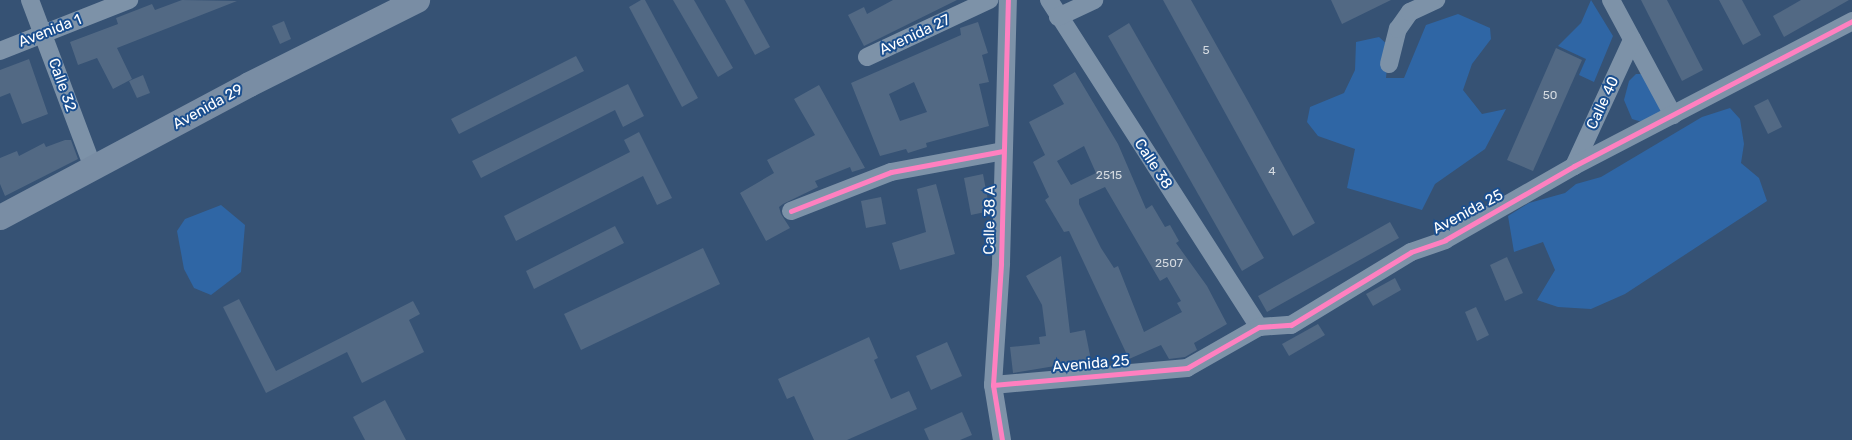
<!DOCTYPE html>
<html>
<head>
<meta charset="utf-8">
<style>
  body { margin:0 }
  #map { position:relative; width:1852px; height:440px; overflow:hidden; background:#365274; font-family:Rubik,sans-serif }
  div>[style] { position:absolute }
  .green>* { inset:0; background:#2f66a5 }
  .building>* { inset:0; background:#526984 }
  .minor>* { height:18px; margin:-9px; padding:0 9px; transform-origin:9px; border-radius:9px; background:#7d92a8 }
  .secondary>* { height:25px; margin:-12.5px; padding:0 12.5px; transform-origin:12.5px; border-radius:12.5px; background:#798da4 }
  .cycleway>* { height:5px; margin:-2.5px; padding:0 2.5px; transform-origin:2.5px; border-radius:2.5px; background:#ff80c0 }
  span { translate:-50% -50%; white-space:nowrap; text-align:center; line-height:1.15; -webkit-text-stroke:4px #1b4f8f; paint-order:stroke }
  .number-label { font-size:12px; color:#d4dae0 }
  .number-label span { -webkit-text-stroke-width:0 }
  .street-label { font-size:15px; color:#fff }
</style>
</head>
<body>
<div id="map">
  <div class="green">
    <i style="clip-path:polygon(1591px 0,1613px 36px,1594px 82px,1579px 75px,1586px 59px,1558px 46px,1581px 23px)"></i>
    <i style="clip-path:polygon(1458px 14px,1490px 28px,1491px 39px,1472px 64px,1463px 90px,1482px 114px,1506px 109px,1485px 149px,1435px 184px,1422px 210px,1347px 188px,1355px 149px,1318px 136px,1307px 122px,1310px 107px,1344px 93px,1355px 70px,1356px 42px,1379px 37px,1389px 46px,1386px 78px,1404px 78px,1426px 25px)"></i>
    <i style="clip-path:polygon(1636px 74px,1642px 74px,1663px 111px,1642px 122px,1632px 119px,1624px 100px,1629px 81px)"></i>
    <i style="clip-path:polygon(1730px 108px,1740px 119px,1744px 144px,1741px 163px,1759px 178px,1767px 201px,1625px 294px,1591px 309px,1558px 307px,1537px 300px,1555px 270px,1543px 242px,1514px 252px,1508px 216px,1529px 203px,1565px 193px,1576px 184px,1601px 177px,1702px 117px)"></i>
    <i style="clip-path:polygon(221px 205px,245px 225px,241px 272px,211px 295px,194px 288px,184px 269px,177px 231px,185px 219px)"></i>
  </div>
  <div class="building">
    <i style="clip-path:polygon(182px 0,237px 1px,117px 48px,132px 79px,113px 89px,97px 58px,78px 65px,70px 42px,118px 24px,116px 18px,152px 4px,155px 10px)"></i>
    <i style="clip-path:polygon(641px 0,645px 0,698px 98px,682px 107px,629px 7px)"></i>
    <i style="clip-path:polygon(673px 0,694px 0,733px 68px,718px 77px)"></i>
    <i style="clip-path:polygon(725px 0,744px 0,770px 47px,755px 55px)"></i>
    <i style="clip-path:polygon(893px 0,957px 0,864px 46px,848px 15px,864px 7px,867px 14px)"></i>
    <i style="clip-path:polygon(1163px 0,1191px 0,1249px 103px,1315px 223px,1293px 236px)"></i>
    <i style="clip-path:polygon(1331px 0,1391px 0,1342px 24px)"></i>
    <i style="clip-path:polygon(1641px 0,1667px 0,1703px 70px,1682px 81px)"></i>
    <i style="clip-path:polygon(1719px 0,1742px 0,1761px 35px,1743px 45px)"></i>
    <i style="clip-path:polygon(1801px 0,1849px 0,1784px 37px,1773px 16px)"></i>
    <i style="clip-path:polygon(284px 21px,291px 39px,280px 44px,272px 26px)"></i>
    <i style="clip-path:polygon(evenodd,978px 22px,988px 53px,982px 55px,989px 82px,979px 84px,989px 126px,926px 143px,927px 147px,908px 153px,906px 149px,880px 156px,851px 83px,961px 35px,960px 28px,978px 22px,914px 82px,927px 112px,900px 121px,889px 94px,914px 82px)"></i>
    <i style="clip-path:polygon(1129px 23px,1264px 258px,1242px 271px,1108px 36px)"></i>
    <i style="clip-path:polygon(1556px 48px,1582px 60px,1533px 171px,1507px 160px)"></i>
    <i style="clip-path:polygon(576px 56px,584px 71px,459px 134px,451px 119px)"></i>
    <i style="clip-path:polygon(29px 59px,48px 114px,22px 124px,10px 93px,0 97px,0 70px)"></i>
    <i style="clip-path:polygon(evenodd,1075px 72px,1118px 144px,1146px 209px,1152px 205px,1165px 227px,1170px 225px,1179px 241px,1176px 243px,1207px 286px,1227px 324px,1194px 343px,1197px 350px,1185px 357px,1169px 359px,1161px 345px,1129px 359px,1069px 231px,1064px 232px,1045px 200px,1049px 197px,1033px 162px,1045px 155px,1029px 122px,1064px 104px,1053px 85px,1075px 72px,1084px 146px,1096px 173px,1071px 185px,1057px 161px,1084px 146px,1075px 72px,1105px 187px,1160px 281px,1167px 277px,1181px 301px,1177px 303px,1182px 312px,1144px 332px,1118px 266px,1114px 268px,1101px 248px,1079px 204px,1079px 199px,1105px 187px)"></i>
    <i style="clip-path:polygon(143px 75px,150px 93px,137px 98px,129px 81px)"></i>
    <i style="clip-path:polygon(628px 84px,644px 116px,623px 127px,615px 110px,481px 178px,472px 161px)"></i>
    <i style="clip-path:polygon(819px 85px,865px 168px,852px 172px,850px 167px,815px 181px,818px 187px,783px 204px,779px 207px,781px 214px,790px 228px,766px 241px,740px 193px,774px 173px,767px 160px,815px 135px,794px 99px)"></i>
    <i style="clip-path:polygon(1768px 99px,1782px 127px,1768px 134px,1754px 106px)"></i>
    <i style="clip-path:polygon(639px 132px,672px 198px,657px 205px,643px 176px,516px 241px,504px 216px,630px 152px,624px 140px)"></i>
    <i style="clip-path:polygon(65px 140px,71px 140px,78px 159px,5px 196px,0 184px,0 158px,17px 151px,19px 156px,44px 143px,46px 147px)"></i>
    <i style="clip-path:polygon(983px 174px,990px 211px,971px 215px,964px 178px)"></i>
    <i style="clip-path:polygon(936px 184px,955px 254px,900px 270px,892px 243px,926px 232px,917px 189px)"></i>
    <i style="clip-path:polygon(881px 197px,886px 224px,866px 228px,861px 201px)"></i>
    <i style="clip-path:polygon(1390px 222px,1399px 238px,1267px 312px,1258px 296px)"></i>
    <i style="clip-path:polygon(615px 226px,624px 243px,534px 289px,526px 271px)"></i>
    <i style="clip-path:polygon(703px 248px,720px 284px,581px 350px,564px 314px)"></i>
    <i style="clip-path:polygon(1061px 256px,1070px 333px,1085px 330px,1091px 360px,1013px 373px,1010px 347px,1040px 344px,1039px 337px,1046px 336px,1042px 305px,1026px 276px)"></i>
    <i style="clip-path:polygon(1507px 257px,1523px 293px,1505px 301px,1490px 265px)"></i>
    <i style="clip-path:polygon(1395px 278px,1401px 290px,1373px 306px,1366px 294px)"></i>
    <i style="clip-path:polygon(239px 299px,276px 371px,413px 301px,420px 314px,409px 320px,424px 352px,362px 383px,347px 352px,266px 393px,223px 307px)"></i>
    <i style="clip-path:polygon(1476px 307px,1489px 335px,1477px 341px,1465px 312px)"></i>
    <i style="clip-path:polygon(1318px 324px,1325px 335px,1289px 356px,1282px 344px)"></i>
    <i style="clip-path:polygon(869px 337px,878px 358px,874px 360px,891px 399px,909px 391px,917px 409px,847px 440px,814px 440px,794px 396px,787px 399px,778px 379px)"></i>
    <i style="clip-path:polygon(947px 342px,962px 376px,931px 390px,916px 356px)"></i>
    <i style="clip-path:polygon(385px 400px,406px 440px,365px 440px,353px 417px)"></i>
    <i style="clip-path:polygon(962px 412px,972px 435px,960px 440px,929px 440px,924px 429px)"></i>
  </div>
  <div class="minor">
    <i style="left:30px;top:0;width:182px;rotate:69.4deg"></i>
    <i style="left:1049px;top:0;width:389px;rotate:57.3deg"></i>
    <i style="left:1611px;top:0;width:131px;rotate:61.7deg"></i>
    <i style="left:1058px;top:17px;width:40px;rotate:-25deg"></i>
    <i style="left:0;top:51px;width:139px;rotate:-21.6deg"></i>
    <i style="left:867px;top:57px;width:135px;rotate:-25deg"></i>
    <i style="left:1389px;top:64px;width:36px;rotate:-76deg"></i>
    <i style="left:1398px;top:29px;width:21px;rotate:-55deg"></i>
    <i style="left:1410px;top:12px;width:29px;rotate:-25deg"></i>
    <i style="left:1574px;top:166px;width:139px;rotate:-65.3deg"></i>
    <i style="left:791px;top:211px;width:107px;rotate:-21.3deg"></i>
    <i style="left:891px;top:172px;width:114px;rotate:-10.6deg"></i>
    <i style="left:993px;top:385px;width:195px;rotate:-5deg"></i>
    <i style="left:1187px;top:368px;width:83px;rotate:-29.7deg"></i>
    <i style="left:1259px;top:327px;width:32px;rotate:-4deg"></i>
    <i style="left:1291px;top:325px;width:140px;rotate:-31.3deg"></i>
    <i style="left:1411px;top:252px;width:36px;rotate:-19deg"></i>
    <i style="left:1445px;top:240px;width:149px;rotate:-29.8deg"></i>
    <i style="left:1574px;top:166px;width:314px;rotate:-27.5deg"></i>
    <i style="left:1002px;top:440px;width:56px;rotate:-99.3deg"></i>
    <i style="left:993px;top:385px;width:122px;rotate:-86.2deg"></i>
    <i style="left:1001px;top:263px;width:263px;rotate:-88.5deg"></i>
  </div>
  <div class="secondary">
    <i style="left:0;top:217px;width:282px;rotate:-28.1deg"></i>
    <i style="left:249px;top:84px;width:188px;rotate:-26.6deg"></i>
  </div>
  <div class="cycleway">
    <i style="left:791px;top:211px;width:107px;rotate:-21.3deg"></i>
    <i style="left:891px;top:172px;width:114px;rotate:-10.6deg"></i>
    <i style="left:993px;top:385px;width:195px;rotate:-5deg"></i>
    <i style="left:1187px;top:368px;width:83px;rotate:-29.7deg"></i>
    <i style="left:1259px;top:327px;width:32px;rotate:-4deg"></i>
    <i style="left:1291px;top:325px;width:140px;rotate:-31.3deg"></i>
    <i style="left:1411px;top:252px;width:36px;rotate:-19deg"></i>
    <i style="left:1445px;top:240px;width:149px;rotate:-29.8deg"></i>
    <i style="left:1574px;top:166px;width:314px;rotate:-27.5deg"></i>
    <i style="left:1002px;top:440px;width:56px;rotate:-99.3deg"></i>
    <i style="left:993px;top:385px;width:122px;rotate:-86.2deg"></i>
    <i style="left:1001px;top:263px;width:263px;rotate:-88.5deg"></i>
  </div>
  <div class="number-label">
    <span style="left:1206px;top:51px">5</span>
    <span style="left:1550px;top:96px">50</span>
    <span style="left:1272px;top:172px">4</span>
    <span style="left:1109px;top:176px">2515</span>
    <span style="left:1169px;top:264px">2507</span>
  </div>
  <div class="street-label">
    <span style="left:50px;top:31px;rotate:-21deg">Avenida 1</span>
    <span style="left:915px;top:35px;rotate:-25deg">Avenida 27</span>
    <span style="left:62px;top:85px;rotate:70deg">Calle 32</span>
    <span style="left:1603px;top:103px;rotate:-65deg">Calle 40</span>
    <span style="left:208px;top:107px;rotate:-29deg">Avenida 29</span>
    <span style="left:1153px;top:164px;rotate:57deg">Calle 38</span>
    <span style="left:1468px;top:212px;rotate:-28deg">Avenida 25</span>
    <span style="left:990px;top:220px;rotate:-89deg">Calle 38 A</span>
    <span style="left:1091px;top:364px;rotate:-5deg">Avenida 25</span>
  </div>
</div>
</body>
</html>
